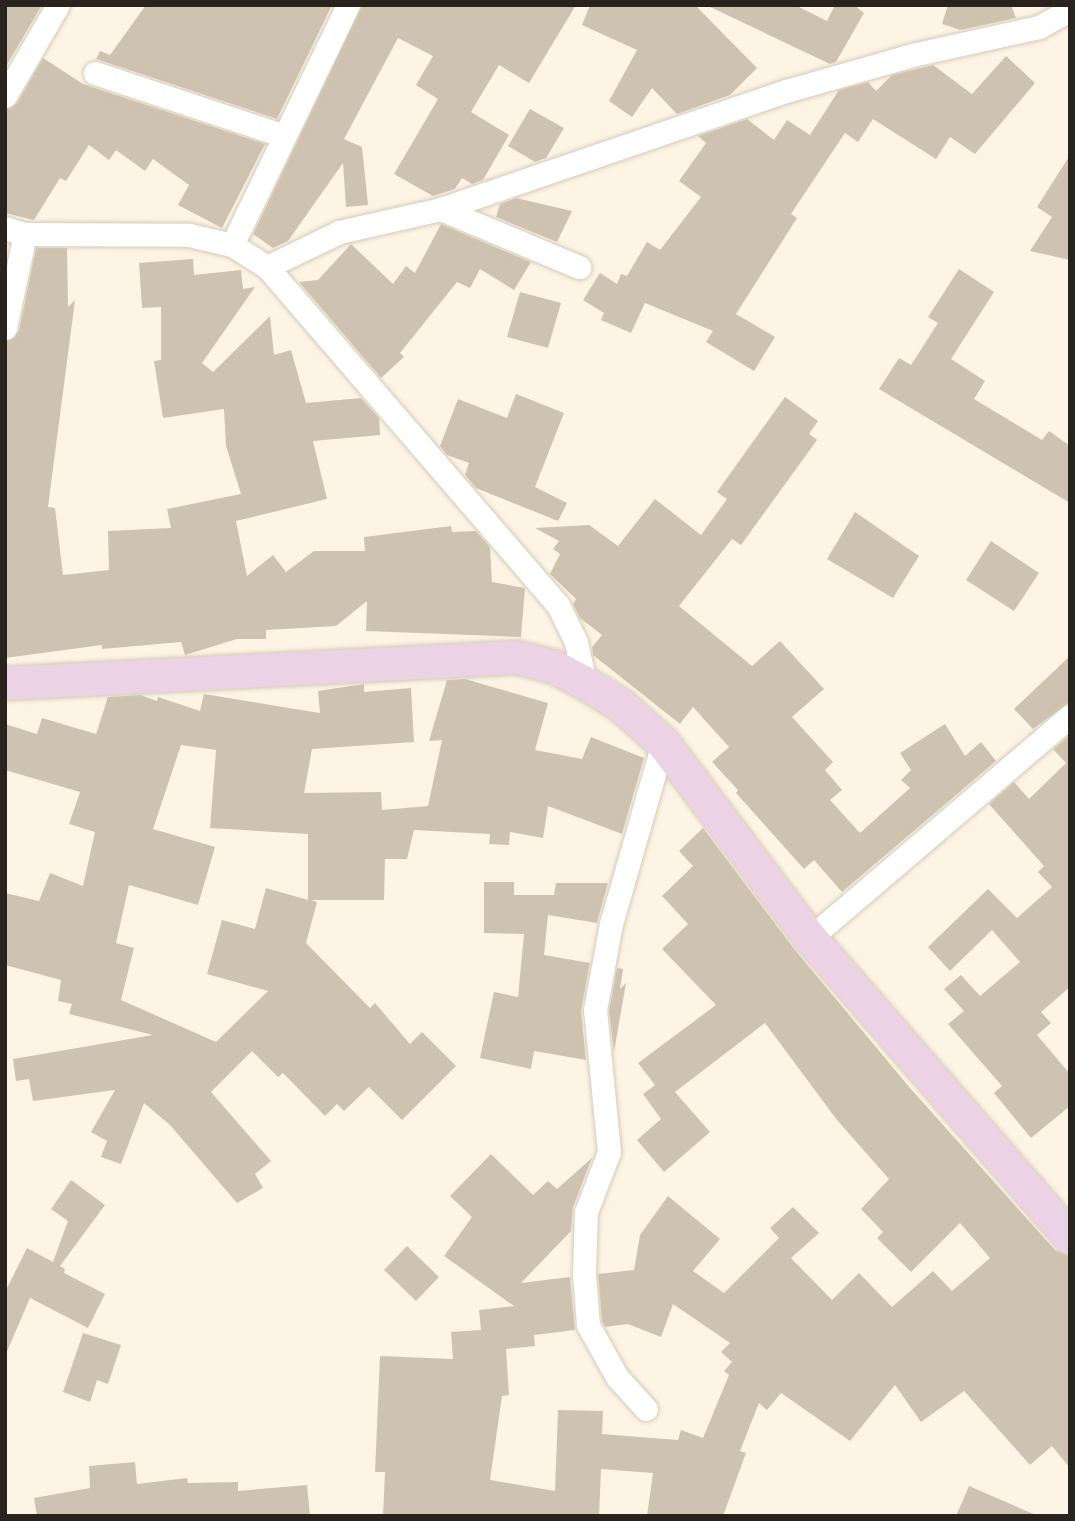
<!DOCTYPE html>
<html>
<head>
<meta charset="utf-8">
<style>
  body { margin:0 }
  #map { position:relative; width:1075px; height:1521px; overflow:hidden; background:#fef4e5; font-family:"Source Sans 3",sans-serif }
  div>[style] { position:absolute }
  .building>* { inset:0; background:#cec2b0 }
  .roads { filter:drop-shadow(0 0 2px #d6cab8) drop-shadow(0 0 2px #d6cab8) }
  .street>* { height:23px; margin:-11.5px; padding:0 11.5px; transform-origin:11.5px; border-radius:11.5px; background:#fff }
  .secondary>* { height:33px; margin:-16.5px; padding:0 16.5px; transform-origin:16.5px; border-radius:16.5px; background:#ebd3e5 }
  span { translate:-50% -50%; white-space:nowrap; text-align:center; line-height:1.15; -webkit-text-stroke:6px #fff; paint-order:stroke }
  .frame { position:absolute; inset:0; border:7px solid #28231d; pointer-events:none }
</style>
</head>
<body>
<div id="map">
  <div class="building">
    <i style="clip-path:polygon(5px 5px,42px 5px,5px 68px)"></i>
    <i style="clip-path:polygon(146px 5px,332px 5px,277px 119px,96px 59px,100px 51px,110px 55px)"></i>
    <i style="clip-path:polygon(362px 5px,576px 5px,529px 83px,499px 65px,471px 112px,509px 135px,483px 180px,472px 184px,462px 178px,455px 189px,433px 196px,394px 174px,438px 99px,416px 85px,433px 56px,398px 38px,344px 139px,362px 147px,368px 205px,346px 207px,343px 163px,288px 241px,273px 248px,253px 234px)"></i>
    <i style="clip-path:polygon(590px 5px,695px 5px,757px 68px,730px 95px,677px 114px,652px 88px,632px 117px,609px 101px,637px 50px,582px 25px)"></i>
    <i style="clip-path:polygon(706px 5px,795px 5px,827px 21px,835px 5px,854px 5px,864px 13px,836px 62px,830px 64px)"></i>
    <i style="clip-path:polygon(948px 5px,1011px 5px,1016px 18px,961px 30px,942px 24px)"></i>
    <i style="clip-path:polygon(1006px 56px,1035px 83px,975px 154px,950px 137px,936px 159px,873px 119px,858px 142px,845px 133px,791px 214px,797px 218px,736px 314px,775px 337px,754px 371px,706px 342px,713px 331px,645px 303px,631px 333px,601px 320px,604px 313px,583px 300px,600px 273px,617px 284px,621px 274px,627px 276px,647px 242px,660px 250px,701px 197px,679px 181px,706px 143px,698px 136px,747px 119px,774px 140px,787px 120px,810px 135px,839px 90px,868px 82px,876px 91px,892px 75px,933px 65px,972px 94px)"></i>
    <i style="clip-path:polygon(43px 58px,83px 84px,265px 144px,222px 228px,178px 205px,189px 185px,153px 159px,145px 171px,116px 150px,109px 160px,89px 145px,66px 181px,60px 178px,34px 220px,5px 213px,5px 110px,17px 103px)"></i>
    <i style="clip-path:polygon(530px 109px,564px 128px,546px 158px,535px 162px,508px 146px)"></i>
    <i style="clip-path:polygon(1070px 155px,1070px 260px,1030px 251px,1052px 217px,1037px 207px)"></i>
    <i style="clip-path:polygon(516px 198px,572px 211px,557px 242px,496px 217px,500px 204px)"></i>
    <i style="clip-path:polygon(441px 224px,531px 262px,514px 290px,480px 269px,470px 288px,457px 282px,400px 353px,404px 357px,381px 378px,299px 282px,318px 280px,351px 244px,393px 284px,406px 266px,415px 273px)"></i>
    <i style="clip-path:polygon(36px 248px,67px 248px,68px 307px,75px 300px,48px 507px,55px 508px,63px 575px,109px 570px,108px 531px,171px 528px,167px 509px,241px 494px,226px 446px,224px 409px,163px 418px,154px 361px,161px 360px,161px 307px,142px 308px,139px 263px,193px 259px,194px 275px,241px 270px,243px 289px,255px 287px,202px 363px,213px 372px,270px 316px,274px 355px,291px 350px,306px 403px,361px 398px,379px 418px,380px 435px,313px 441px,327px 499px,236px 521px,247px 576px,273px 555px,286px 572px,314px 551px,365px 551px,364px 537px,451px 526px,452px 532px,476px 531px,490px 547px,492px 582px,525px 588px,521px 637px,366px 631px,367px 601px,336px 626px,266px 630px,266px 639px,237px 639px,185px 655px,181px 642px,102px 649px,102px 645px,5px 658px,5px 342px,19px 331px)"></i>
    <i style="clip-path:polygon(959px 269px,994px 292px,951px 359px,985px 381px,974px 399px,1042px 440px,1049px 431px,1070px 446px,1070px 503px,879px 389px,899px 358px,911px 365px,938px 323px,928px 317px)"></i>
    <i style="clip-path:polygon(520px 292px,561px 303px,548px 348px,507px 337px)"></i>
    <i style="clip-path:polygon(516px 394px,564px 413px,535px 487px,567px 503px,558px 521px,476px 488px,465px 475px,469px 463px,447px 455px,440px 446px,458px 399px,507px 418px)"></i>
    <i style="clip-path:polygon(785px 397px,818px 421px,809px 434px,817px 440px,741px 545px,732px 539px,679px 606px,752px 666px,780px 641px,824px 689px,792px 717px,833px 762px,825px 770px,842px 790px,830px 800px,860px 833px,910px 788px,901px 780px,911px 770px,900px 753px,945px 724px,965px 756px,981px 742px,996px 761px,842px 892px,814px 860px,804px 869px,736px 793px,738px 790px,712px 762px,729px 747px,693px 707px,680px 724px,593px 655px,592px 647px,602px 635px,580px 618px,573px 604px,576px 599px,550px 574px,560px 554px,553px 549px,559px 541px,535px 528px,589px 525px,618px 546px,655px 499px,701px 535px,727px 499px,717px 492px)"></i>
    <i style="clip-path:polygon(855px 512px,919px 556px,893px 598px,827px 559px)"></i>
    <i style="clip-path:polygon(991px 541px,1039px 573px,1014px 611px,966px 580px)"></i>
    <i style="clip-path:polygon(1070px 656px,1070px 702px,1033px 729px,1014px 709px)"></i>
    <i style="clip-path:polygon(evenodd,465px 679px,548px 703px,535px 750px,582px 759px,591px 737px,644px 758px,622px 834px,548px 806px,543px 838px,510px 832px,509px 845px,489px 844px,490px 834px,414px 830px,407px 859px,385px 859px,384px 900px,311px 900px,317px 902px,306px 943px,370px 1008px,375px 1003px,410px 1044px,422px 1032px,456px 1066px,402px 1120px,369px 1087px,344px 1111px,337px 1104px,325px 1116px,283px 1073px,278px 1077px,252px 1051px,211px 1092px,271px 1161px,255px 1174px,263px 1188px,237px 1203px,170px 1125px,144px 1103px,121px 1164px,101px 1157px,107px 1141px,91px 1132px,115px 1090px,33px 1101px,29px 1079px,16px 1081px,13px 1059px,153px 1035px,69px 1014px,72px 1004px,58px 1001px,61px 980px,5px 965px,5px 893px,39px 901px,50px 873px,83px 886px,95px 832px,69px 824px,80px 792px,5px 770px,5px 724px,37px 734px,42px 718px,96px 734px,108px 697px,140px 695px,157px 701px,158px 697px,200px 711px,204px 694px,320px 713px,318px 691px,364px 684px,364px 692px,411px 688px,414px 742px,312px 749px,304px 793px,381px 792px,382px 810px,428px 806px,442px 740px,429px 741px,447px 680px,465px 679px,181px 745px,216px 750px,210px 828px,308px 834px,308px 900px,266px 888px,255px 929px,222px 920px,207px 974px,268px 991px,216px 1042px,121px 1000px,134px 948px,116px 943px,129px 885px,198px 905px,215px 847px,153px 829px,181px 745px)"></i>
    <i style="clip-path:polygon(1070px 735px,1070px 987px,1041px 1012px,1051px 1023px,1037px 1035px,1070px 1074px,1070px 1106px,1031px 1138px,994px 1093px,1002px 1086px,948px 1024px,964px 1011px,944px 989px,961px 975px,980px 996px,1020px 962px,992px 930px,950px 971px,928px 947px,988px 889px,1017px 918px,1052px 887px,1038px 872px,1044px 866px,989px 804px,1014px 782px,1029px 799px,1066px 763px,1053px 749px)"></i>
    <i style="clip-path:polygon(703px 828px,795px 950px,910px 1088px,1055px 1250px,1070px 1256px,1070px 1468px,1052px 1446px,1030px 1465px,964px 1391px,921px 1422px,895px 1385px,850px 1441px,781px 1393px,767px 1410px,759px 1403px,740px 1451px,746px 1453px,723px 1516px,647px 1516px,653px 1473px,601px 1469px,599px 1516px,383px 1516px,385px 1472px,375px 1472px,380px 1356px,453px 1359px,451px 1332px,481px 1330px,479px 1310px,514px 1306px,444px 1256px,472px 1217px,450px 1196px,491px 1154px,533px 1195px,548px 1181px,557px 1189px,592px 1158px,573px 1207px,571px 1231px,521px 1283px,570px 1277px,575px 1330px,534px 1335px,535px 1346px,506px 1349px,509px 1395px,502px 1396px,490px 1480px,555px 1491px,558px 1410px,603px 1411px,602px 1434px,678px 1440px,681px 1430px,703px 1438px,729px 1375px,724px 1371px,732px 1362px,721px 1352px,730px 1343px,673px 1304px,661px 1337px,628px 1324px,605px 1327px,602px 1321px,598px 1274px,634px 1270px,640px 1235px,668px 1196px,720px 1239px,693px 1271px,724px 1293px,779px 1238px,770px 1228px,793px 1207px,819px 1233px,791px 1258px,832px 1300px,859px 1273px,892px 1307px,933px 1271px,952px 1291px,990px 1258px,960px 1223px,911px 1272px,877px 1238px,883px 1232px,861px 1209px,889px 1179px,837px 1120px,765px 1023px,675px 1092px,710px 1132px,664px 1172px,637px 1140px,661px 1119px,643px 1094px,655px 1085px,638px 1063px,716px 1005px,662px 949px,688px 924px,662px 896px,693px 866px,679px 851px)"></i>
    <i style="clip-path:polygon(484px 882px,514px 882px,514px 895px,554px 895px,556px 883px,608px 883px,597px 923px,548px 915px,544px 955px,590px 963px,581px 1011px,586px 1060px,534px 1051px,531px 1069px,480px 1058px,494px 992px,518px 997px,524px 934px,484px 933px)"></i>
    <i style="clip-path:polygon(617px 968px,623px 969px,620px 989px,626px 983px,614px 1052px,609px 1011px)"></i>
    <i style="clip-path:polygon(71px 1180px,105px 1205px,60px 1266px,65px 1269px,64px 1273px,105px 1294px,88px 1328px,30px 1298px,5px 1356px,5px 1292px,27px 1248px,53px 1262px,68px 1221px,51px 1209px)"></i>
    <i style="clip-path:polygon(407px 1246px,439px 1277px,416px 1301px,384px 1270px)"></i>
    <i style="clip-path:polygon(83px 1333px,121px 1345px,108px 1384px,97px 1380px,90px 1402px,63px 1392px)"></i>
    <i style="clip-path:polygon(135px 1462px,137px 1484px,187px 1478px,188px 1483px,238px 1482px,238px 1491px,307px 1485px,310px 1516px,37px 1516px,34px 1498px,90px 1488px,89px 1466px)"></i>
    <i style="clip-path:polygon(969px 1486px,1038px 1516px,956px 1516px)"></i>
  </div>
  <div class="roads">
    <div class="street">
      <i style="left:95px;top:73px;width:199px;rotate:18.4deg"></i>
      <i style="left:5px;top:96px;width:105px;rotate:-59.8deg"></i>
      <i style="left:441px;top:209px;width:150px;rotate:22.8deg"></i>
      <i style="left:5px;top:228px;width:21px;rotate:17deg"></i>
      <i style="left:25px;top:234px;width:164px;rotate:0.3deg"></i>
      <i style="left:189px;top:235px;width:44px;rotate:13.1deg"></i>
      <i style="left:232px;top:245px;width:41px;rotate:32.2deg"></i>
      <i style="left:267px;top:267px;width:446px;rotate:49.3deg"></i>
      <i style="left:558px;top:605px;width:41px;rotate:64.1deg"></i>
      <i style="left:576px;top:642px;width:42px;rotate:77.6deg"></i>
      <i style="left:232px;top:245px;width:267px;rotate:-64.2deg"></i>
      <i style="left:267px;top:267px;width:80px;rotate:-25.9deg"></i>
      <i style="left:339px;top:232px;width:105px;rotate:-12.7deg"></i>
      <i style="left:441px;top:209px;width:365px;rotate:-18.9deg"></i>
      <i style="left:786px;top:91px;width:131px;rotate:-15.9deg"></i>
      <i style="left:912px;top:55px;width:130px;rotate:-12.4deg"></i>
      <i style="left:1039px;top:27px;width:35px;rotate:-29deg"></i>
      <i style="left:5px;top:328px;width:96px;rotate:-78deg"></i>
      <i style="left:810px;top:938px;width:342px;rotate:-40.5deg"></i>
      <i style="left:646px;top:1409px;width:43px;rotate:-132.2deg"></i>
      <i style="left:617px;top:1377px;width:60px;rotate:-119.1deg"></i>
      <i style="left:588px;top:1325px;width:51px;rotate:-94.5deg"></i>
      <i style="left:584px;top:1274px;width:62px;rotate:-88.2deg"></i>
      <i style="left:586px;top:1212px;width:64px;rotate:-69deg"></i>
      <i style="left:609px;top:1152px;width:143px;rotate:-95.6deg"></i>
      <i style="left:595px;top:1010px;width:87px;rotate:-79.5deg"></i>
      <i style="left:611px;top:924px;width:188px;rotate:-74deg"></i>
    </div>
    <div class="secondary">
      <i style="left:5px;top:683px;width:512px;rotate:-2.91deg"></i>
      <i style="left:516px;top:657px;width:38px;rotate:14deg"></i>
      <i style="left:553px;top:666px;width:36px;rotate:28deg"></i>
      <i style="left:585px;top:683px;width:42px;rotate:31.4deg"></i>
      <i style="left:621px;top:705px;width:57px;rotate:42.1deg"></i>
      <i style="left:663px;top:743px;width:244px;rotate:53deg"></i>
      <i style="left:810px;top:938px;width:396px;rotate:49deg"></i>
    </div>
  </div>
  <div class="frame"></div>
</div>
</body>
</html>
